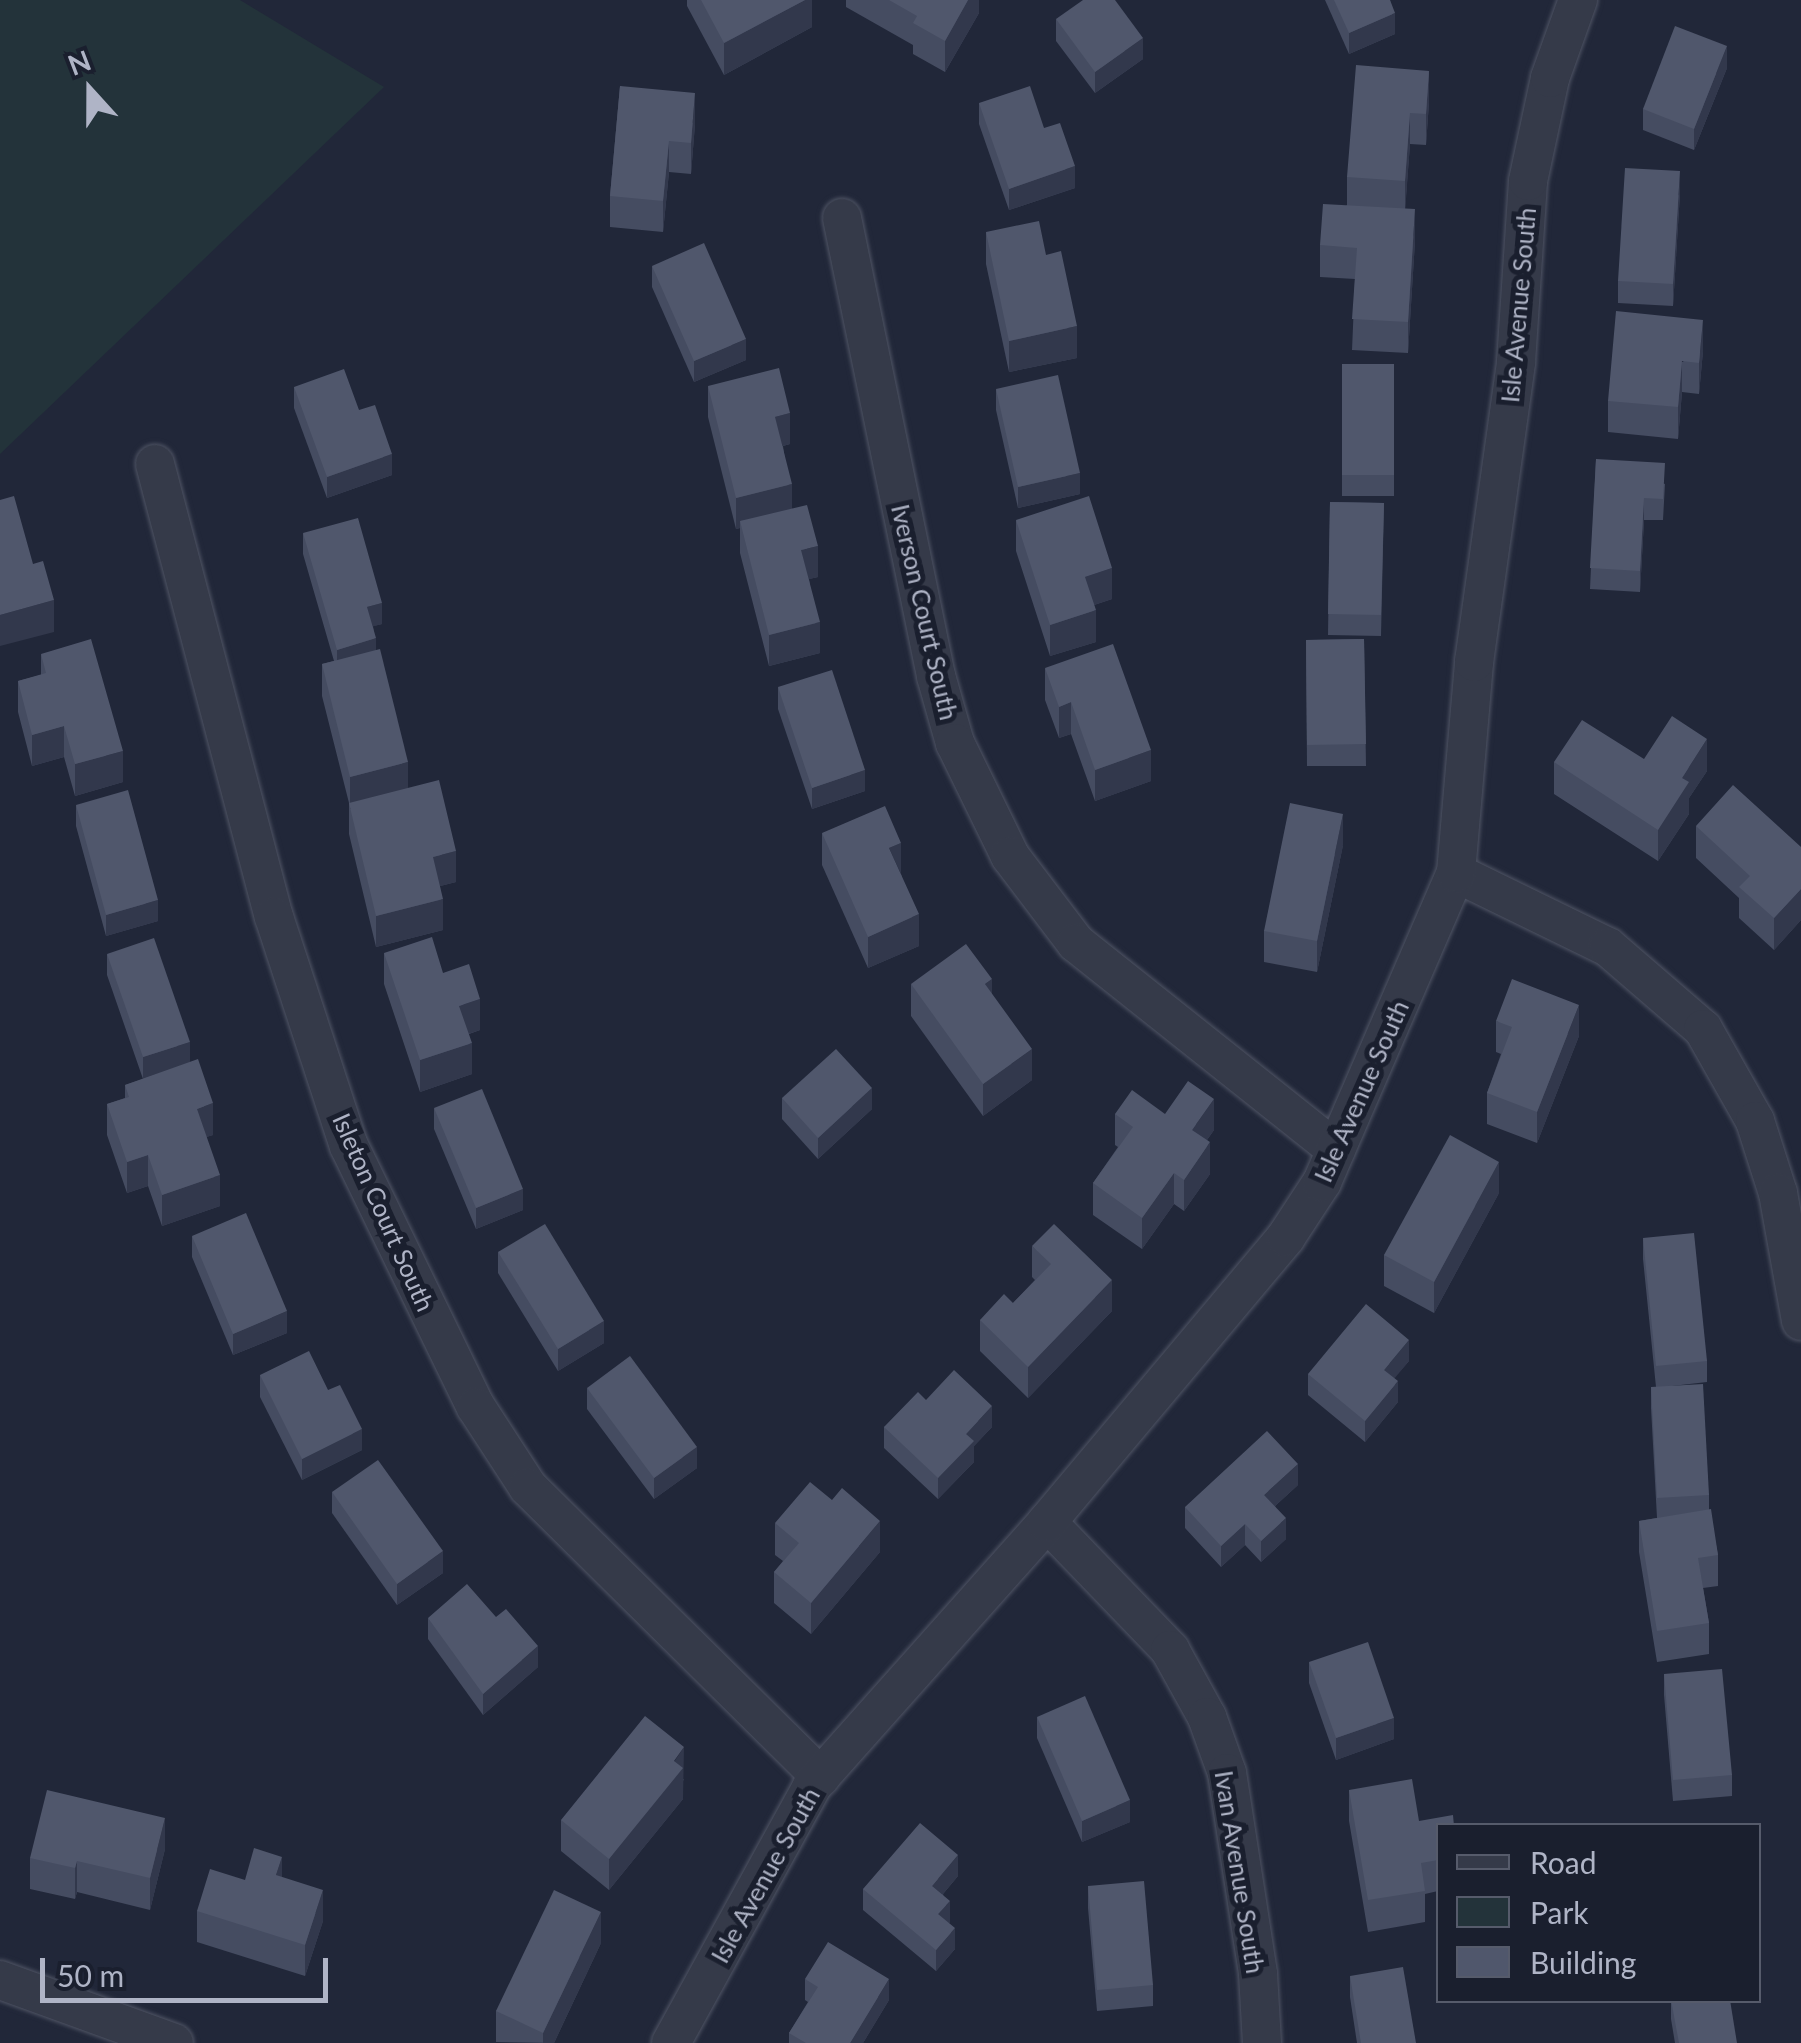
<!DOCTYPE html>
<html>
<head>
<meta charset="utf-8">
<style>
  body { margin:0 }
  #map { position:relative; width:1801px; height:2043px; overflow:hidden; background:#212739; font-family:Lato,sans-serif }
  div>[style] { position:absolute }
  .green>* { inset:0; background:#23333a }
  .roads { filter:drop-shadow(0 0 2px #4f5464) drop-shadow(0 0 2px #4f5464) }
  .street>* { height:38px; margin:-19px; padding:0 19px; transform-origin:19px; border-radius:19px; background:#353a49 }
  .wall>* { inset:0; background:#454c61 }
  .shaded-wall>* { inset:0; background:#32384c }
  .building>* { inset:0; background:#50576c }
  span { translate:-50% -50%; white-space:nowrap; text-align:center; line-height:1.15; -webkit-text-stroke:10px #1a1f2e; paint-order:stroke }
  .street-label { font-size:25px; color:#afb4c6 }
  .legend { position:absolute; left:1436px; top:1823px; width:325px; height:180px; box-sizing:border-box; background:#1a1f2e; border:2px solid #565b6b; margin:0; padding:12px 18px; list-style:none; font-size:30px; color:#afb4c6 }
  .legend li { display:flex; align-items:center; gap:20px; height:50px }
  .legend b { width:50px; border:2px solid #565b6b }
  .north { position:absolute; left:40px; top:40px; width:100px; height:100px; -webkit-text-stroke:8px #1a1f2e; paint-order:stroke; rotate:339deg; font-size:28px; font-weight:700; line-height:40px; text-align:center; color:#afb4c6 }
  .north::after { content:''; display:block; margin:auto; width:35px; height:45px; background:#afb4c6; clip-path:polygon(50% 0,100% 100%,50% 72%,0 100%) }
  .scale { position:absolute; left:40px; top:1958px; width:288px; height:45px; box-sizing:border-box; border:5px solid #afb4c6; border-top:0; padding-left:12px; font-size:30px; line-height:35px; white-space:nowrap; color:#afb4c6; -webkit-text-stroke:8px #1a1f2e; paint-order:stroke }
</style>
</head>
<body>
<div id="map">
  <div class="green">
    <i style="clip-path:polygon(0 0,240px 0,384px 87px,0 454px)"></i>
  </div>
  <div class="roads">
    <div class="street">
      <i style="left:842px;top:218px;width:468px;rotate:78.4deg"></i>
      <i style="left:936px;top:676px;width:70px;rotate:74.2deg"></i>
      <i style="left:955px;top:743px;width:126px;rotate:64deg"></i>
      <i style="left:1010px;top:856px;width:109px;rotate:52.8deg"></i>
      <i style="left:1076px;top:943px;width:332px;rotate:38.5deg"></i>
      <i style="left:155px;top:464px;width:468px;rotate:75.3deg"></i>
      <i style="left:274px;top:917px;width:241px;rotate:71.9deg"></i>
      <i style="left:349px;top:1146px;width:290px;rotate:64.1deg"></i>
      <i style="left:476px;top:1407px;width:95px;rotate:57deg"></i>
      <i style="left:528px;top:1487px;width:412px;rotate:44.7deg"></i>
      <i style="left:1456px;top:873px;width:169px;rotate:26deg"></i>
      <i style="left:1608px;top:947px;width:125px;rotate:40.8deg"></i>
      <i style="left:1703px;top:1029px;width:106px;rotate:60.5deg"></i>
      <i style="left:1755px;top:1121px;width:76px;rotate:72.3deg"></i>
      <i style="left:1778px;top:1193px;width:130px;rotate:79.8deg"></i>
      <i style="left:1047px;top:1522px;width:178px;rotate:46.1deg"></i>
      <i style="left:1170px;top:1650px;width:77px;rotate:61.1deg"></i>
      <i style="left:1207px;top:1717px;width:59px;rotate:70.3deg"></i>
      <i style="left:1227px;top:1773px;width:203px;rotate:81.2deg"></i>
      <i style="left:1258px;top:1974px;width:69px;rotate:86.7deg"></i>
      <i style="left:0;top:1980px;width:185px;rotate:19.9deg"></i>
      <i style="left:671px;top:2043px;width:293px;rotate:-61.2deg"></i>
      <i style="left:812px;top:1786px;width:353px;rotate:-48.3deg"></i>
      <i style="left:1047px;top:1522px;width:372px;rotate:-50deg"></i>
      <i style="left:1286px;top:1237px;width:66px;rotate:-56.8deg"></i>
      <i style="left:1322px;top:1182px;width:337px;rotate:-66.6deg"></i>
      <i style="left:1456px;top:873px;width:212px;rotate:-85.1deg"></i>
      <i style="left:1474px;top:662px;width:303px;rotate:-82deg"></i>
      <i style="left:1516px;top:362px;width:181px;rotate:-86.2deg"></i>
      <i style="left:1528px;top:181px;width:105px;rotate:-77.9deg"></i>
      <i style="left:1550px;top:78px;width:83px;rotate:-70.3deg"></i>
    </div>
  </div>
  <div class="wall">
    <i style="clip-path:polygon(687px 0,812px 0,812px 27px,724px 75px,687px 6px)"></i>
    <i style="clip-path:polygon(846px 0,979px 0,979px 13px,945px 72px,913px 54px,913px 45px,846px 7px)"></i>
    <i style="clip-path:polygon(1325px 0,1390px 0,1395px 34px,1349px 54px)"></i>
    <i style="clip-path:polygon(1056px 19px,1143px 59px,1095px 93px,1056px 41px)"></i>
    <i style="clip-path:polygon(1727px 68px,1694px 150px,1643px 130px,1643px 109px)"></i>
    <i style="clip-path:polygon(1429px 71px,1429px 102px,1426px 145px,1410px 144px,1405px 209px,1415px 241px,1408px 353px,1352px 350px,1355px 279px,1320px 277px,1320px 245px,1347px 205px,1347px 177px)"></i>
    <i style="clip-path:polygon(620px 86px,695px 124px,691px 174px,669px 172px,663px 232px,610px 227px,610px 196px)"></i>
    <i style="clip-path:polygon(979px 103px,1044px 128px,1075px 188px,1009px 210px,979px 124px)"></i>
    <i style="clip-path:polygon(1680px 193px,1673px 306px,1618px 303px,1618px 281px)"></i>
    <i style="clip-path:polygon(986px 232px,1046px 255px,1077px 358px,1009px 372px,986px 264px)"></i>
    <i style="clip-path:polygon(652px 266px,746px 360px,694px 382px,652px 287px)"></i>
    <i style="clip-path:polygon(1703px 351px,1699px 394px,1682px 392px,1678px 439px,1608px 432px,1608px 401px)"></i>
    <i style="clip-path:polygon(1342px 364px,1394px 364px,1394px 496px,1342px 496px)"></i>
    <i style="clip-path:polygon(708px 386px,790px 444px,783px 446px,792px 508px,818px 577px,809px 579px,820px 653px,769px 666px,740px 553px,740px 528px,736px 529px,708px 417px)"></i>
    <i style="clip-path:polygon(294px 387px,359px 410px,392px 475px,327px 498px,294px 408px)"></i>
    <i style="clip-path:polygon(996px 389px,1080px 494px,1018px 508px,996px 410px)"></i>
    <i style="clip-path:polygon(1596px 459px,1665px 484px,1663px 520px,1644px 520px,1640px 592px,1590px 589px)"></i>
    <i style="clip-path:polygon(1330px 502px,1384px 503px,1381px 636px,1328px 635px)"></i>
    <i style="clip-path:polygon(1016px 520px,1112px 599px,1094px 605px,1096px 642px,1050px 656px,1016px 551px)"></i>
    <i style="clip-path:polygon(303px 533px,382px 624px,373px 626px,376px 650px,408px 788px,456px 882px,440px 886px,443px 930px,376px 947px,349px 834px,349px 803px,322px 696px,322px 664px,334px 661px,303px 554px)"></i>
    <i style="clip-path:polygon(1364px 639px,1366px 766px,1307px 766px,1306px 640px)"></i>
    <i style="clip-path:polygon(41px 654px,123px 782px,75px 796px,64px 757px,32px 766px,18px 712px,18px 681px,41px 675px)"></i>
    <i style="clip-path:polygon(1045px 668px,1151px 781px,1095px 801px,1071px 734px,1059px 738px,1045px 700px)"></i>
    <i style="clip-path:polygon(778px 687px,865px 791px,812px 809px,778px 709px)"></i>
    <i style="clip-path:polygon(1644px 759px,1707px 771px,1689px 798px,1689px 814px,1658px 861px,1554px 794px,1554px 762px)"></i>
    <i style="clip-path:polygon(76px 805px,158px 921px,106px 936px,76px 826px)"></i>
    <i style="clip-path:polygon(1696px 826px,1801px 847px,1801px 920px,1774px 950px,1739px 918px,1739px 898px,1696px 858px)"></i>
    <i style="clip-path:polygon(822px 833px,901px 874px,919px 946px,868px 968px,822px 865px)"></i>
    <i style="clip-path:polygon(1343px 845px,1317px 972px,1264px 962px,1264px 931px)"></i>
    <i style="clip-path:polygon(384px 953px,443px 973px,480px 1030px,469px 1034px,472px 1074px,420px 1092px,384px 984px)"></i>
    <i style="clip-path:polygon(107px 954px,190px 1062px,213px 1135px,206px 1137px,220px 1206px,162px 1226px,148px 1186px,127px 1193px,107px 1135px,107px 1104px,125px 1098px,125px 1085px,143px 1079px,107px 975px)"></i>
    <i style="clip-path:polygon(911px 984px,1032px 1080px,983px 1116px,911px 1016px)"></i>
    <i style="clip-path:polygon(1496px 1021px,1579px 1036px,1537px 1143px,1487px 1124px,1487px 1093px,1501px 1054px,1496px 1052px)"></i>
    <i style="clip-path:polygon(782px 1098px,872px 1109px,818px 1159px,782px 1119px)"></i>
    <i style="clip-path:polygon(434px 1108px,523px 1210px,476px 1229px,434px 1129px)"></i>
    <i style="clip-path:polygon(1115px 1114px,1165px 1114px,1214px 1130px,1207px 1140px,1210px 1174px,1184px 1211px,1174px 1204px,1142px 1249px,1093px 1215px,1093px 1183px,1118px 1147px,1115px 1145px)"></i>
    <i style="clip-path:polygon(1499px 1193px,1434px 1313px,1384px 1286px,1384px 1255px)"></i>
    <i style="clip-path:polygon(192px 1236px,287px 1333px,233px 1355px,192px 1257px)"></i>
    <i style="clip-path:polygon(1643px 1238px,1707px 1361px,1707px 1382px,1672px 1386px,1709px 1495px,1709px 1509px,1718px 1555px,1718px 1586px,1703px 1588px,1709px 1623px,1709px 1654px,1657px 1662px,1639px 1552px,1639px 1521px,1657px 1518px,1651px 1408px,1651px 1387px,1656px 1387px,1643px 1259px)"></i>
    <i style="clip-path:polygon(1032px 1246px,1112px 1311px,1028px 1398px,980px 1351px,980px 1320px,1013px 1303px,1035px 1280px,1032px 1277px)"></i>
    <i style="clip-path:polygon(498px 1252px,604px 1343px,558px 1371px,498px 1273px)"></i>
    <i style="clip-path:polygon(1409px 1361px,1394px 1378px,1398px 1402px,1365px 1442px,1308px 1395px,1308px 1374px)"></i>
    <i style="clip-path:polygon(260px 1375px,328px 1390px,362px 1450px,302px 1480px,260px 1397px)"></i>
    <i style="clip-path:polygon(587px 1388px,697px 1468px,654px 1499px,587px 1409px)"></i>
    <i style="clip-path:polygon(926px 1400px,992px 1427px,974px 1446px,974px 1462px,938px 1499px,884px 1448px,884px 1427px)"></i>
    <i style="clip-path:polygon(1298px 1485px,1275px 1506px,1286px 1539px,1261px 1562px,1245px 1545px,1221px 1567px,1185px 1528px,1185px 1507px)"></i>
    <i style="clip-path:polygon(332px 1492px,443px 1573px,397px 1605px,332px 1513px)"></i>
    <i style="clip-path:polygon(775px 1523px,880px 1552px,811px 1634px,774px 1603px,774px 1572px,783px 1561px,775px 1555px)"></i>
    <i style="clip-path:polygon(428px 1618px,538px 1667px,483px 1715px,428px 1639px)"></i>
    <i style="clip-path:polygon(1309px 1662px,1394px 1739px,1336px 1760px,1309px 1683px)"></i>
    <i style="clip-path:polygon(1664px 1674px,1732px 1775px,1732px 1796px,1673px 1801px,1664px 1695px)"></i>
    <i style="clip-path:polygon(1037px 1717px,1130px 1822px,1082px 1842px,1037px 1738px)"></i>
    <i style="clip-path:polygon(684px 1779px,683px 1781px,683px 1799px,609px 1890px,561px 1851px,561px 1820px)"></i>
    <i style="clip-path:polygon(1349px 1790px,1419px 1821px,1438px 1826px,1438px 1891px,1425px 1894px,1425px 1922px,1368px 1932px,1349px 1821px)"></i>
    <i style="clip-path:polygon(165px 1849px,150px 1910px,77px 1892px,75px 1899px,30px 1889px,30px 1858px)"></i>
    <i style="clip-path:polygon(958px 1876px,943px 1894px,950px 1922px,949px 1923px,955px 1949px,936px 1971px,863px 1910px,863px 1889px)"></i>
    <i style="clip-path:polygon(282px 1877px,323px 1921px,305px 1976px,197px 1942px,197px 1911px,245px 1880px)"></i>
    <i style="clip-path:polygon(1088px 1886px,1153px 1985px,1153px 2006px,1097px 2011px,1088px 1908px)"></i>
    <i style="clip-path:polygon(601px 1943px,554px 2043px,496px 2042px,496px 2011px)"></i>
    <i style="clip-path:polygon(1350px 1976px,1416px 2043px,1357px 2043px,1350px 1997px)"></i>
    <i style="clip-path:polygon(805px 1979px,889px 2000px,863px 2043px,789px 2043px,789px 2033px,808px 2002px,805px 2000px)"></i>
    <i style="clip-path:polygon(1671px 2000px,1737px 2043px,1675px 2043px,1671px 2019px)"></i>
  </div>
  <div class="shaded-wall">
    <i style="clip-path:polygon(805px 0,812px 0,812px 27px,724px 75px,724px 43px)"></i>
    <i style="clip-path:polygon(968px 0,979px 0,979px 13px,945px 72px,945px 41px)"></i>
    <i style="clip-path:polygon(1395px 13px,1395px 34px,1349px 54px,1349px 33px)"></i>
    <i style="clip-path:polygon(1143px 38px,1143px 59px,1095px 93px,1095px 72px)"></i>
    <i style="clip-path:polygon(1727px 46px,1727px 68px,1694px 150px,1694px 129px)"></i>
    <i style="clip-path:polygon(1429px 71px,1429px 102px,1426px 145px,1426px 114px)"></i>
    <i style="clip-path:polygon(695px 93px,695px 124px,691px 174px,691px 143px)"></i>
    <i style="clip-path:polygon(1410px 113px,1410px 144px,1405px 213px,1405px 181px)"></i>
    <i style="clip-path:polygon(669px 141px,669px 172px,663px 232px,663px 201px)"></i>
    <i style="clip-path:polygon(1075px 166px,1075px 188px,1009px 210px,1009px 189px)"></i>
    <i style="clip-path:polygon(1680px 171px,1680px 193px,1673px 306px,1673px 284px)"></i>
    <i style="clip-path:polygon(1415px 209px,1415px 241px,1408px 353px,1408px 322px)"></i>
    <i style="clip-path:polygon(1703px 320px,1703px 351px,1699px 394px,1699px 363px)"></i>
    <i style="clip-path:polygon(1077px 326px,1077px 358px,1009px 372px,1009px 341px)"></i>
    <i style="clip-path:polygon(746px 339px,746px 360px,694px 382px,694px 361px)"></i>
    <i style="clip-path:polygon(1682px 361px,1682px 392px,1678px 439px,1678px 407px)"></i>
    <i style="clip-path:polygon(790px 413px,790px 444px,775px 448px,775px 417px)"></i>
    <i style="clip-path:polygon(392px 454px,392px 475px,327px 498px,327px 477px)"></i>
    <i style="clip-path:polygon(1080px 473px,1080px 494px,1018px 508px,1018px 487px)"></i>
    <i style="clip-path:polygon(792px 484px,792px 515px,740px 521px,740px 528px,736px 529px,736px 498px)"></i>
    <i style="clip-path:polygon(1644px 498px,1644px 520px,1640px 592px,1640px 571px)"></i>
    <i style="clip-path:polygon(818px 546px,818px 577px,801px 581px,801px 550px)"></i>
    <i style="clip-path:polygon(1112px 568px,1112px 599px,1085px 608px,1085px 577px)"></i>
    <i style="clip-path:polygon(54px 600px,54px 632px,0 646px,0 615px)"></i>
    <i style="clip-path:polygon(382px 603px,382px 624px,367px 628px,367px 607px)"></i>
    <i style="clip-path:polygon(1096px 610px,1096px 642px,1050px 656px,1050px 625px)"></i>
    <i style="clip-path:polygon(820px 622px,820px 653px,769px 666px,769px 635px)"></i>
    <i style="clip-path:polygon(376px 638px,376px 660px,337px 671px,337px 650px)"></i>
    <i style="clip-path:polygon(1071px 702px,1071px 734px,1059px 738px,1059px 707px)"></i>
    <i style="clip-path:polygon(64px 726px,64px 757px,32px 766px,32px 735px)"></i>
    <i style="clip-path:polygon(1707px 739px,1707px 771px,1689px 798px,1689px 814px,1658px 861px,1658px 830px,1682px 778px)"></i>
    <i style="clip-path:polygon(1151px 750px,1151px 781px,1095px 801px,1095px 770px)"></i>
    <i style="clip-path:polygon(123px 751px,123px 782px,75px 796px,75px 764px)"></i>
    <i style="clip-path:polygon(408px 762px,408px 793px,350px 809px,350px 777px)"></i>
    <i style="clip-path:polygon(865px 770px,865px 791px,812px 809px,812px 788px)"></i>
    <i style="clip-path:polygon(1343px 814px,1343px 845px,1317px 972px,1317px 941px)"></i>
    <i style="clip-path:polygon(901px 843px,901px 874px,889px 848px)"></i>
    <i style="clip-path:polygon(456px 851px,456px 882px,433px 888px,433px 857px)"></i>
    <i style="clip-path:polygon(1801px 889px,1801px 920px,1774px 950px,1774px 918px)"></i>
    <i style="clip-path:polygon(443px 899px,443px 930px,376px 947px,376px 916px)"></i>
    <i style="clip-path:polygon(158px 900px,158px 921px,106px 936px,106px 915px)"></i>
    <i style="clip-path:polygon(919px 914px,919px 946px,868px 968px,868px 937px)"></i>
    <i style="clip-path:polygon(992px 979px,992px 1010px,985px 984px)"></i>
    <i style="clip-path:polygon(480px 999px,480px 1030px,459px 1037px,459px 1006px)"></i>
    <i style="clip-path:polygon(1579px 1005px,1579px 1036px,1537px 1143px,1537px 1112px)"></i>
    <i style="clip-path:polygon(190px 1042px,190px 1063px,143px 1079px,143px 1057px)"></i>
    <i style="clip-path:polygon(472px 1043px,472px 1074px,420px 1092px,420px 1060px)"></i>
    <i style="clip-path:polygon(1032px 1049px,1032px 1080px,983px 1116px,983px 1084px)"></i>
    <i style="clip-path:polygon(872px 1088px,872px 1109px,818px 1159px,818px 1138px)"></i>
    <i style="clip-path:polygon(1214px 1099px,1214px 1130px,1192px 1161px,1192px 1130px)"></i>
    <i style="clip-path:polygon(213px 1103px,213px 1135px,197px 1140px,197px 1109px)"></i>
    <i style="clip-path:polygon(1210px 1142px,1210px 1174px,1184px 1211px,1184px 1180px)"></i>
    <i style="clip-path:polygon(148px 1155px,148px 1186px,127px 1193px,127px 1162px)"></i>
    <i style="clip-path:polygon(1499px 1162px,1499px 1193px,1434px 1313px,1434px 1282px)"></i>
    <i style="clip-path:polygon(1174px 1173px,1174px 1204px,1142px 1249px,1142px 1218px)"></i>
    <i style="clip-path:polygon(220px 1175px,220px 1206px,162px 1226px,162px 1195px)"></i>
    <i style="clip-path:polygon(523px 1189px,523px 1210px,476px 1229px,476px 1208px)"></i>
    <i style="clip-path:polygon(1112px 1280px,1112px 1311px,1028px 1398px,1028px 1367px)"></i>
    <i style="clip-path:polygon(287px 1311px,287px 1333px,233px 1355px,233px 1334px)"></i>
    <i style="clip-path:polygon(604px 1321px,604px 1343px,558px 1371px,558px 1349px)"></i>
    <i style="clip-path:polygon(1409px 1340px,1409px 1361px,1384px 1391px,1384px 1370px)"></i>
    <i style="clip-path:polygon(1398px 1381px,1398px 1402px,1365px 1442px,1365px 1421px)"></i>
    <i style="clip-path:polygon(992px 1406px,992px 1427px,974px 1446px,974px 1462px,938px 1499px,938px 1478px,966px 1434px)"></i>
    <i style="clip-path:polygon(362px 1429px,362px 1450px,302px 1480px,302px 1459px)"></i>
    <i style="clip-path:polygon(697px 1447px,697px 1468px,654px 1499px,654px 1478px)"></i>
    <i style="clip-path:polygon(1298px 1464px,1298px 1485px,1264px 1516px,1264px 1495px)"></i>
    <i style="clip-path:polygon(1286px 1518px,1286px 1539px,1261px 1562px,1261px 1541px)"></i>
    <i style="clip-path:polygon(880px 1521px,880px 1552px,811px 1634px,811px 1603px)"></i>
    <i style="clip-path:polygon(1245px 1524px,1245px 1545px,1221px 1567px,1221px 1546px)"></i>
    <i style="clip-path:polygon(443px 1551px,443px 1573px,397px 1605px,397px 1584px)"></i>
    <i style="clip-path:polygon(538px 1646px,538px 1667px,483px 1715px,483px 1694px)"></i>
    <i style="clip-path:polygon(1394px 1718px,1394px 1739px,1336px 1760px,1336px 1738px)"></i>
    <i style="clip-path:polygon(684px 1747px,683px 1799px,609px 1890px,609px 1859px)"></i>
    <i style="clip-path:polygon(1130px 1800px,1130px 1822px,1082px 1842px,1082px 1821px)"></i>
    <i style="clip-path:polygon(165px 1818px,165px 1849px,150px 1910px,150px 1878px)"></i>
    <i style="clip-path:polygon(958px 1855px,958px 1876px,932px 1907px,932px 1886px)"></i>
    <i style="clip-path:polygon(282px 1857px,282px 1888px,276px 1875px)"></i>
    <i style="clip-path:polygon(77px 1861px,77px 1892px,75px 1899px,75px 1868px)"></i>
    <i style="clip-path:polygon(323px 1890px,323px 1921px,305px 1976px,305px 1945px)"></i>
    <i style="clip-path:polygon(950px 1901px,950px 1922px,938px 1935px,938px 1914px)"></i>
    <i style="clip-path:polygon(601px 1912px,601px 1943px,554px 2043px,543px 2043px,543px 2033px)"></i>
    <i style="clip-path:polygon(955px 1928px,955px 1949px,936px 1971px,936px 1950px)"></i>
    <i style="clip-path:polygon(889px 1979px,889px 2000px,863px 2043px,850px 2043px)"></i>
  </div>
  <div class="building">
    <i style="clip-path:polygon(701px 0,805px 0,724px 43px)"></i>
    <i style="clip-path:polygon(889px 0,968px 0,945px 41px,913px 23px,917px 16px)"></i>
    <i style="clip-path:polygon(1083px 0,1115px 0,1143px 38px,1095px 72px,1056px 19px)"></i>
    <i style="clip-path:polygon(1334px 0,1390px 0,1395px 13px,1349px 33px)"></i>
    <i style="clip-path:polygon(1675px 26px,1727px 46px,1694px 129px,1643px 109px)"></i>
    <i style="clip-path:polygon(1356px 65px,1429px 71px,1426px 114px,1410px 113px,1405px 181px,1347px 177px)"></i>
    <i style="clip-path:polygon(620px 86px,695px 93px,691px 143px,669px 141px,663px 201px,610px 196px)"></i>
    <i style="clip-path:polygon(1030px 86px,1044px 128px,1060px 123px,1075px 166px,1009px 189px,979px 103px)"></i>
    <i style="clip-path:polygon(1625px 168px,1680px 171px,1673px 284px,1618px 281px)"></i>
    <i style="clip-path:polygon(1323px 204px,1415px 209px,1408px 322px,1352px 319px,1357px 248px,1320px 245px)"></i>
    <i style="clip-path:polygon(1039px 221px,1046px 255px,1061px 251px,1077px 326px,1009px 341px,986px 232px)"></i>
    <i style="clip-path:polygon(704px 243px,746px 339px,694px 361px,652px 266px)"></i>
    <i style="clip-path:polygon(1616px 311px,1703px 320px,1699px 363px,1682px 361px,1678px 407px,1608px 401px)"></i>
    <i style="clip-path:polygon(1342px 364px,1394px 364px,1394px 475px,1342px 475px)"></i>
    <i style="clip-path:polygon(779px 368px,790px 413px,775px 417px,792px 484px,736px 498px,708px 386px)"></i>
    <i style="clip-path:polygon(344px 369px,359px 410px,375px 405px,392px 454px,327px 477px,294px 387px)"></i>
    <i style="clip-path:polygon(1058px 375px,1080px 473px,1018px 487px,996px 389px)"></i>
    <i style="clip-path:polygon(1596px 459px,1665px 463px,1663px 499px,1644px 498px,1640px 571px,1590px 568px)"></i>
    <i style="clip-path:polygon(14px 496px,33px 564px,43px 561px,54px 600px,0 615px,0 500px)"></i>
    <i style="clip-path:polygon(1089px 496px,1112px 568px,1085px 577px,1096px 610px,1050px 625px,1016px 520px)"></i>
    <i style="clip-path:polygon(1330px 502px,1384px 503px,1381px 615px,1328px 614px)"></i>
    <i style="clip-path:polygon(807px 505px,818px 546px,801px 550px,820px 622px,769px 635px,740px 521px)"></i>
    <i style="clip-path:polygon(358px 518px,382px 603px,367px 607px,376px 638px,337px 650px,303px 533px)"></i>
    <i style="clip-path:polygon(91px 639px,123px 751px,75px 764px,64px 726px,32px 735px,18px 681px,46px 673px,41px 654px)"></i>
    <i style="clip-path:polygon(1364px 639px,1366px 744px,1307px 745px,1306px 640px)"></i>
    <i style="clip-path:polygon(1113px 644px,1151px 750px,1095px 770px,1071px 702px,1059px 707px,1045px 668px)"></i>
    <i style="clip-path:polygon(380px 649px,408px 762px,350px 777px,322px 664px)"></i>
    <i style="clip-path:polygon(832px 670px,865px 770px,812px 788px,778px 687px)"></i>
    <i style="clip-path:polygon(1672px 716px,1707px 739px,1682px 778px,1689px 782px,1658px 830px,1554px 762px,1582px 720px,1644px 759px)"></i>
    <i style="clip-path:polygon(439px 780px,456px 851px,433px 857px,443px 899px,376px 916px,349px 803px)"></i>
    <i style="clip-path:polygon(1733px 785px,1801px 847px,1801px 889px,1774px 918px,1739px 887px,1750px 876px,1696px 826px)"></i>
    <i style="clip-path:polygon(128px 790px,158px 900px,106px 915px,76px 805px)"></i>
    <i style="clip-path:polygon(1290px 803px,1343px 814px,1317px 941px,1264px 931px)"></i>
    <i style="clip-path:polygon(885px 806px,901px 843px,889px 848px,919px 914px,868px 937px,822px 833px)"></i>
    <i style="clip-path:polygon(432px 937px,443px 973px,469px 964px,480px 999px,459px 1006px,472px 1043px,420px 1060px,384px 953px)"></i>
    <i style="clip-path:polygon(154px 938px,190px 1042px,143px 1057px,107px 954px)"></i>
    <i style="clip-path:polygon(966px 944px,992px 979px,985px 984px,1032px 1049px,983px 1084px,911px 984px)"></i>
    <i style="clip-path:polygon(1512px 979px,1579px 1005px,1537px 1112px,1487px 1093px,1512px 1027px,1496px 1021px)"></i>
    <i style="clip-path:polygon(836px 1049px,872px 1088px,818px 1138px,782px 1098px)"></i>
    <i style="clip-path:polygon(198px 1059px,213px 1103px,197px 1109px,220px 1175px,162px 1195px,148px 1155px,127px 1162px,107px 1104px,129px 1097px,125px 1085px)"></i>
    <i style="clip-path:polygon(1188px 1081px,1214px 1099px,1192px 1130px,1210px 1142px,1184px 1180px,1174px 1173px,1142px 1218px,1093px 1183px,1133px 1127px,1115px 1114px,1132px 1090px,1165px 1114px)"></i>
    <i style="clip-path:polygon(482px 1089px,523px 1189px,476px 1208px,434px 1108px)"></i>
    <i style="clip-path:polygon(1450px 1135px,1499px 1162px,1434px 1282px,1384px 1255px)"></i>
    <i style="clip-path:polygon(246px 1213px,287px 1311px,233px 1334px,192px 1236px)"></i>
    <i style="clip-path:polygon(545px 1224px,604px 1321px,558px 1349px,498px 1252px)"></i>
    <i style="clip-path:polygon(1054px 1224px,1112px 1280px,1028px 1367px,980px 1320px,1004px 1294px,1013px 1303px,1051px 1264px,1032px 1246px)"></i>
    <i style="clip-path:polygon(1694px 1233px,1707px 1361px,1656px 1366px,1643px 1238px)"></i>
    <i style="clip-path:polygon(1366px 1304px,1409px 1340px,1384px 1370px,1398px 1381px,1365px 1421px,1308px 1374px)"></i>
    <i style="clip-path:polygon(309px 1351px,328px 1390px,340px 1385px,362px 1429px,302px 1459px,260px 1375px)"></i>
    <i style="clip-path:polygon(630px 1356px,697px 1447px,654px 1478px,587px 1388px)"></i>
    <i style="clip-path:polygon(954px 1370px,992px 1406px,966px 1434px,974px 1441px,938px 1478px,884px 1427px,918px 1392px,926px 1400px)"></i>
    <i style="clip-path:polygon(1703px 1384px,1709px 1495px,1657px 1498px,1651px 1387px)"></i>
    <i style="clip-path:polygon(1267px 1431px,1298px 1464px,1264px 1495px,1286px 1518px,1261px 1541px,1245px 1524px,1221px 1546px,1185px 1507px)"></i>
    <i style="clip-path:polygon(378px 1460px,443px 1551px,397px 1584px,332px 1492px)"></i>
    <i style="clip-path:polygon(810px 1482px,832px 1500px,842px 1488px,880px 1521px,811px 1603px,774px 1572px,799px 1543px,775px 1523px)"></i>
    <i style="clip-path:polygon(1711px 1509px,1718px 1555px,1698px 1558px,1709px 1623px,1657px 1631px,1639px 1521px)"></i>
    <i style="clip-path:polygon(467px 1584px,496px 1617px,506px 1609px,538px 1646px,483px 1694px,428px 1618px)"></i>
    <i style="clip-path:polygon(1368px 1642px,1394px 1718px,1336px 1738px,1309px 1662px)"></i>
    <i style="clip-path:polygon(1722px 1669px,1732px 1775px,1673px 1780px,1664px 1674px)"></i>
    <i style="clip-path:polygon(1085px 1696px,1130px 1800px,1082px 1821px,1037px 1717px)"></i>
    <i style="clip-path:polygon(645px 1716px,684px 1747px,674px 1761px,683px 1768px,609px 1859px,561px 1820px)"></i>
    <i style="clip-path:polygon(1412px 1779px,1419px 1821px,1453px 1815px,1454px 1826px,1438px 1826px,1438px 1860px,1421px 1863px,1425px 1891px,1368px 1900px,1349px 1790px)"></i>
    <i style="clip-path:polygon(47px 1790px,165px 1818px,150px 1878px,77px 1861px,75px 1868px,30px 1858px)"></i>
    <i style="clip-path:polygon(920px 1823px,958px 1855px,932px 1886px,950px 1901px,938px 1914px,955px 1928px,936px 1950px,863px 1889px)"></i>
    <i style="clip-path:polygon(254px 1848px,282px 1857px,276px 1875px,323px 1890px,305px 1945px,197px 1911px,210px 1869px,245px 1880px)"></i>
    <i style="clip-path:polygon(1144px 1881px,1153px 1985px,1097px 1990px,1088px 1886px)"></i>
    <i style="clip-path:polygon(554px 1890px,601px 1912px,543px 2033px,496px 2011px)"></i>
    <i style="clip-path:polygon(828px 1942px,889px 1979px,850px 2043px,806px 2043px,789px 2033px,818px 1987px,805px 1979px)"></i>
    <i style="clip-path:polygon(1403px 1967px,1416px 2043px,1361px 2043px,1350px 1976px)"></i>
    <i style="clip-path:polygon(1671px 2000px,1730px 2000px,1737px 2043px,1679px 2043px)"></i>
  </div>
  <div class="street-label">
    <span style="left:1518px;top:305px;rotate:-85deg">Isle Avenue South</span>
    <span style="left:925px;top:612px;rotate:77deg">Iverson Court South</span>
    <span style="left:1361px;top:1091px;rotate:-66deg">Isle Avenue South</span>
    <span style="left:384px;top:1212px;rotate:66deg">Isleton Court South</span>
    <span style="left:1240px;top:1872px;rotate:81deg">Ivan Avenue South</span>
    <span style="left:765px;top:1875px;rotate:-61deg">Isle Avenue South</span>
  </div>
  <ul class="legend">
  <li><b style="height:12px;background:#353a49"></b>Road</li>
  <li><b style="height:28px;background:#23333a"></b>Park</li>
  <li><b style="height:28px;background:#50576c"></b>Building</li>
  </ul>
  <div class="north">N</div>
  <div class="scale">50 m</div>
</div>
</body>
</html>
